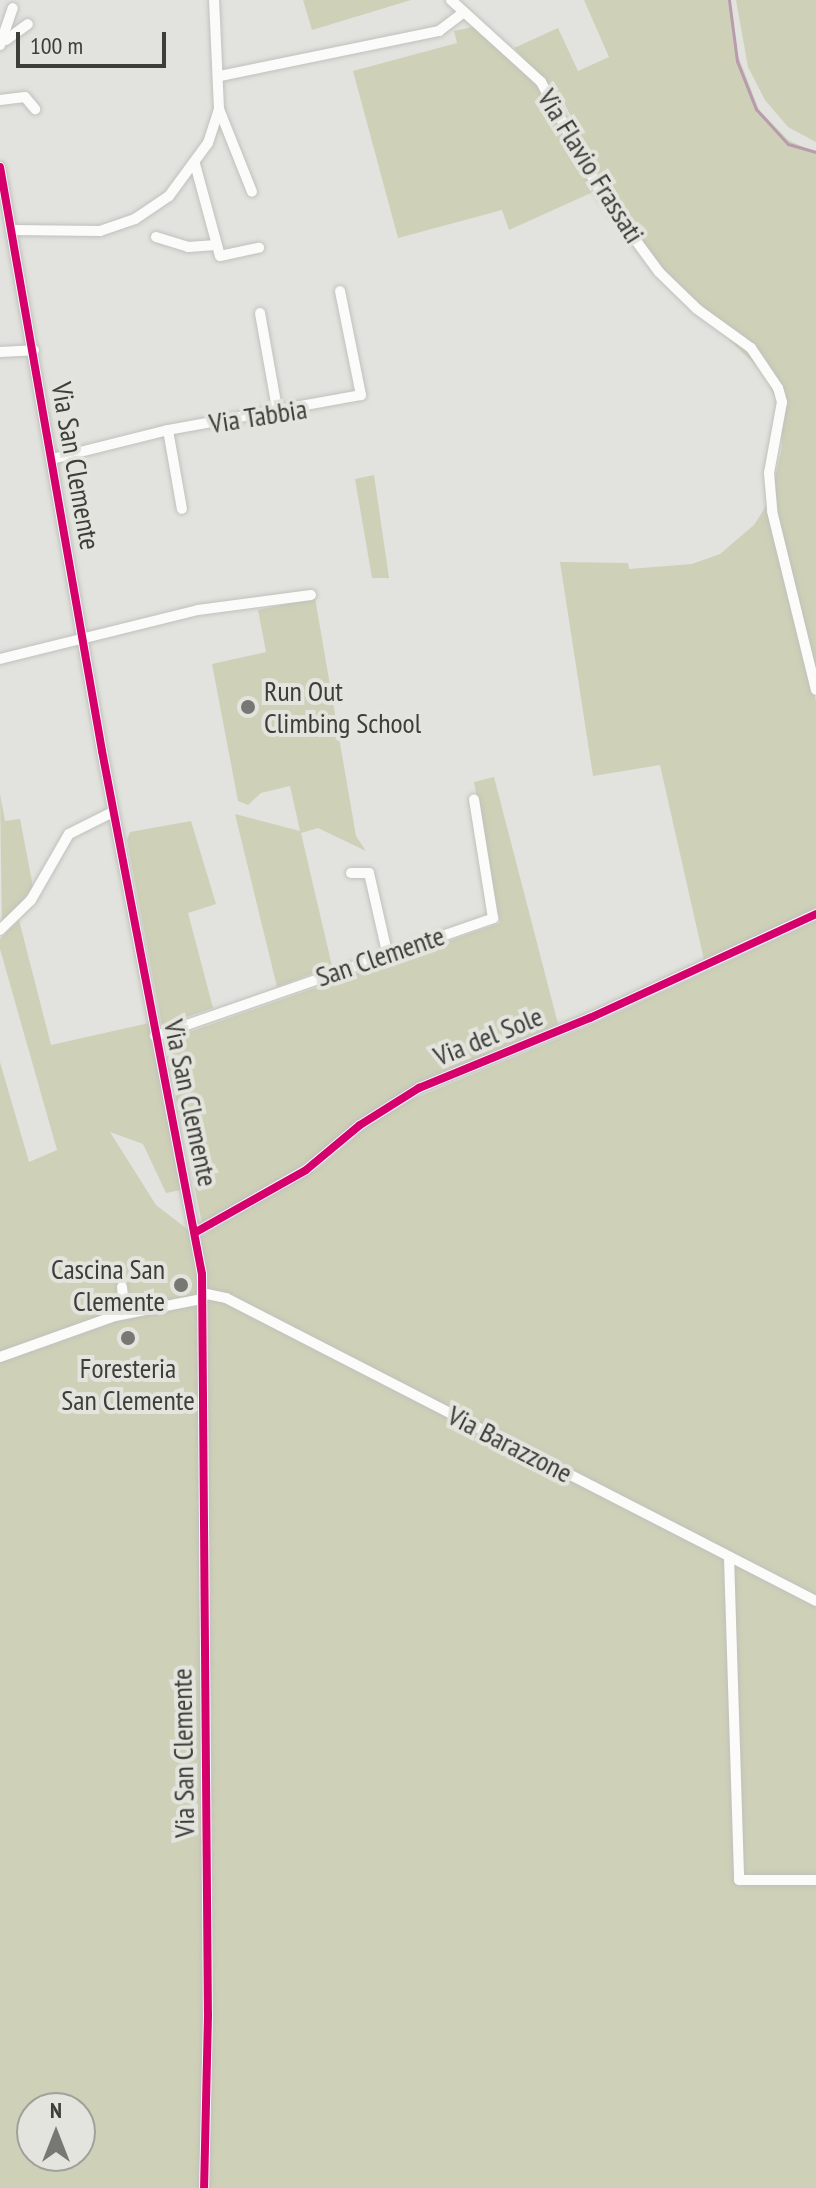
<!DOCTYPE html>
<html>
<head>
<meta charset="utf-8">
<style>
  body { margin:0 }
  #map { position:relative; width:816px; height:2188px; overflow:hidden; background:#e2e3de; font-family:"PT Sans Narrow",sans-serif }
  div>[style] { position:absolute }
  .green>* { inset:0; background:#ced0b7 }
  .stream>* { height:3px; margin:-1.5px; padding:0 1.5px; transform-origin:1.5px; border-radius:1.5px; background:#b89bac }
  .roads { filter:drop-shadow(0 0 2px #c0c1bd) drop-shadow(0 0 2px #c0c1bd) }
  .minor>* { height:10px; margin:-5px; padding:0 5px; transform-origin:5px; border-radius:5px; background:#fbfbfa }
  .cycleway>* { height:8px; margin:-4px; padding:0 4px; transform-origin:4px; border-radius:4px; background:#d6006c }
  .dots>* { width:22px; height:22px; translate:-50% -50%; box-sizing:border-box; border:4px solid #e3e4dd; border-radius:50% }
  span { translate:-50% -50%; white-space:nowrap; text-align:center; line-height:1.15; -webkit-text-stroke:8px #e3e4dd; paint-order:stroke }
  .street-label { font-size:28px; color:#3d3d3a }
  .poi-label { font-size:28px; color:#3d3d3a }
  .left { translate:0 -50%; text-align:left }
  .right { translate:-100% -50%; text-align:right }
  .north { position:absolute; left:16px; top:2092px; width:80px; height:80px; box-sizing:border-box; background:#e3e4dd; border:2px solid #a1a19c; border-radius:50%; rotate:0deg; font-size:22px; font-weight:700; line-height:32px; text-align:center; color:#3d3d3a }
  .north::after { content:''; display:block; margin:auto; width:28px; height:36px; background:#777773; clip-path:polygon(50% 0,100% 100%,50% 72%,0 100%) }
  .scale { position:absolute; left:16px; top:32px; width:150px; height:36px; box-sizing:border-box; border:4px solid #3d3d3a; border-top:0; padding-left:10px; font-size:24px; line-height:28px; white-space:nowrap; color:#3d3d3a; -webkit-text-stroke:6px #e3e4dd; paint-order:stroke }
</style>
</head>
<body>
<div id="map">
  <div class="green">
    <i style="clip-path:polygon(303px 0,411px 0,312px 30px)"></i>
    <i style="clip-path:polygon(584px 0,728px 0,735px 48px,759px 110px,788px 140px,816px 153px,816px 693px,769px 505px,782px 447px,780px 407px,762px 371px,654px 268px,602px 189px,605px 187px,564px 102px,514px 48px,558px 28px,578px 71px,609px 57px)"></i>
    <i style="clip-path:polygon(736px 0,816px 0,816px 142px,788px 127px,765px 100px,748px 67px)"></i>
    <i style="clip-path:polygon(473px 27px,538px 85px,593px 192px,509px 230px,502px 210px,398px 238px,353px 71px,457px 43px,454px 31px)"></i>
    <i style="clip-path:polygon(374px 475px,389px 578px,372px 578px,355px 479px)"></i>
    <i style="clip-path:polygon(766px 506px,816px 701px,816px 909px,704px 960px,660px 765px,593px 776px,560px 562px,628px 563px,629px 569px,692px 564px,720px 554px,754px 525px)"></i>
    <i style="clip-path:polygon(315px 598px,356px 836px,366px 851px,318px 828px,301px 833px,332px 966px,277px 987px,235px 814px,300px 831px,290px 786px,261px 793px,248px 805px,238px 801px,212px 664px,266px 652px,258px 610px)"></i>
    <i style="clip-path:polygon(494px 777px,558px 1024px,405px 1091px,354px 1124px,317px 1157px,202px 1223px,164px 1041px,500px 923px,474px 782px)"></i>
    <i style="clip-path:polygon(0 794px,5px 821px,20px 819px,33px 887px,2px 926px)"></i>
    <i style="clip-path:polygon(191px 821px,216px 904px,188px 913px,213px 1008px,162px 1025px,127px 840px,130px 832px)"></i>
    <i style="clip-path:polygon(evenodd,19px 920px,51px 1045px,149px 1023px,181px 1190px,166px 1193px,143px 1144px,110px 1132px,156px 1205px,199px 1238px,319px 1168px,387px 1110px,596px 1023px,816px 921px,816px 2188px,0 2188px,0 1062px,29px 1162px,57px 1150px,0 949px,0 939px,19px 920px,32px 2108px,80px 2108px,80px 2156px,32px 2156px,32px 2108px)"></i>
  </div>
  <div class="stream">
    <i style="left:729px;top:0;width:62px;rotate:82.5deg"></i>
    <i style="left:737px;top:61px;width:52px;rotate:68.4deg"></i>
    <i style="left:756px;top:109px;width:47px;rotate:47.6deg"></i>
    <i style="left:788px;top:144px;width:29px;rotate:16deg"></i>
  </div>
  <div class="roads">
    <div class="minor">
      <i style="left:451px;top:0;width:122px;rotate:42.3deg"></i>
      <i style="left:541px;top:82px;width:126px;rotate:61.6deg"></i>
      <i style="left:601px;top:193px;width:98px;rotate:53.7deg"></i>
      <i style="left:659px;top:272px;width:53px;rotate:44.2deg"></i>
      <i style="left:697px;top:309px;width:67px;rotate:35.8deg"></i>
      <i style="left:751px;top:348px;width:48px;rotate:56deg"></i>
      <i style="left:778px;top:388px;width:15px;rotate:74deg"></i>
      <i style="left:782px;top:402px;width:72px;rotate:100.4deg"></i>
      <i style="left:769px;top:473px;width:38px;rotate:85deg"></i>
      <i style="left:772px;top:511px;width:184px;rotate:76.2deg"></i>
      <i style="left:6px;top:40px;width:27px;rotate:-36deg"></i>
      <i style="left:0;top:45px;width:39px;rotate:-71deg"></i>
      <i style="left:220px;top:76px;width:224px;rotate:-11.6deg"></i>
      <i style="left:439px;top:31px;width:31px;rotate:-37deg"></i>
      <i style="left:0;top:100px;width:25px;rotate:-7deg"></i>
      <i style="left:25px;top:97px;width:16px;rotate:50deg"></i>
      <i style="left:219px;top:109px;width:89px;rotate:68.3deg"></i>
      <i style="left:195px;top:164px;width:95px;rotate:74.8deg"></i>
      <i style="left:220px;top:256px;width:40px;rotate:-12deg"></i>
      <i style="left:0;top:167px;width:593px;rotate:80.09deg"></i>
      <i style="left:102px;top:751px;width:532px;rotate:79.18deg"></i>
      <i style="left:202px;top:1274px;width:741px;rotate:89.54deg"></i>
      <i style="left:208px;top:2015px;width:173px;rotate:91.3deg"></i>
      <i style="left:13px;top:230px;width:87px;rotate:0.7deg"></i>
      <i style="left:100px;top:231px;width:37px;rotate:-19deg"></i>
      <i style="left:135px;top:219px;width:41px;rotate:-34.1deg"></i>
      <i style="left:169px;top:196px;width:66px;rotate:-53.7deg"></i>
      <i style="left:208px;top:143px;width:36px;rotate:-72deg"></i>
      <i style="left:219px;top:109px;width:109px;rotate:-92.6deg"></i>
      <i style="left:156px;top:237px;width:34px;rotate:17deg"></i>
      <i style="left:188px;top:247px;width:28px;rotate:-4deg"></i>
      <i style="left:260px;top:313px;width:103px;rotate:79.9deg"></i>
      <i style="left:0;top:352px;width:34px;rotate:-3deg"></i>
      <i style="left:168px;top:430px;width:80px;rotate:80deg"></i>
      <i style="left:52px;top:459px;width:120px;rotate:-14deg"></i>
      <i style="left:168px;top:430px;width:196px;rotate:-10.3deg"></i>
      <i style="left:361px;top:395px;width:106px;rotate:-101.4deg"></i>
      <i style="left:0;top:659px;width:204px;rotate:-13.9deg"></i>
      <i style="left:198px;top:610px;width:114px;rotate:-7.6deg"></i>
      <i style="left:351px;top:873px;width:18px"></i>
      <i style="left:369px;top:873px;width:81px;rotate:77.2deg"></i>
      <i style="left:0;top:930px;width:43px;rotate:-44.1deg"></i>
      <i style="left:31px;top:900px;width:76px;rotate:-60.1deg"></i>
      <i style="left:69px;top:834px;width:49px;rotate:-26.6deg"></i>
      <i style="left:155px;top:1036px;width:358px;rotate:-19.2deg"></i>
      <i style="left:493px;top:918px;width:120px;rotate:-99.1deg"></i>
      <i style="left:196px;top:1232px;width:126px;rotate:-29.4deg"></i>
      <i style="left:306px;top:1170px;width:70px;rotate:-39.8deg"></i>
      <i style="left:360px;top:1125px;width:70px;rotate:-32.1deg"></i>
      <i style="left:419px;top:1088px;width:185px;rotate:-22.3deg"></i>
      <i style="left:590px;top:1018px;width:249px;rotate:-24.7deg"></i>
      <i style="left:122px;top:1287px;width:27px;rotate:84deg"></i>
      <i style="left:202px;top:1293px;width:25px;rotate:12deg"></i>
      <i style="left:226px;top:1298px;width:663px;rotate:27.18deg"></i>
      <i style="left:0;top:1357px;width:122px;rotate:-19.6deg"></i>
      <i style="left:115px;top:1316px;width:89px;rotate:-11.1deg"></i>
      <i style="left:729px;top:1557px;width:323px;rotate:88.2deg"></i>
      <i style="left:739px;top:1880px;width:77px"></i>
    </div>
  </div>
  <div class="cycleway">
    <i style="left:0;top:167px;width:593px;rotate:80.09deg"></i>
    <i style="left:102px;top:751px;width:532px;rotate:79.18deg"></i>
    <i style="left:202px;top:1274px;width:741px;rotate:89.54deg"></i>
    <i style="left:208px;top:2015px;width:173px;rotate:91.3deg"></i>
    <i style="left:196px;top:1232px;width:126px;rotate:-29.4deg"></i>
    <i style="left:306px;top:1170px;width:70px;rotate:-39.8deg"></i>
    <i style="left:360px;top:1125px;width:70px;rotate:-32.1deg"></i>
    <i style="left:419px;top:1088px;width:185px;rotate:-22.3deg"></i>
    <i style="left:590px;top:1018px;width:249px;rotate:-24.7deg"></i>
  </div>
  <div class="dots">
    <i style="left:248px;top:707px;background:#777773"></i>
    <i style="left:181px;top:1285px;background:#777773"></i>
    <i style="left:128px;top:1338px;background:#777773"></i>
  </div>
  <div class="street-label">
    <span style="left:591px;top:166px;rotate:58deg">Via Flavio Frassati</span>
    <span style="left:258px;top:416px;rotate:-9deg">Via Tabbia</span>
    <span style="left:76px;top:466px;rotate:80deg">Via San Clemente</span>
    <span style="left:380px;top:956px;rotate:-19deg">San Clemente</span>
    <span style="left:488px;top:1036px;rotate:-22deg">Via del Sole</span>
    <span style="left:191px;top:1103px;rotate:78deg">Via San Clemente</span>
    <span style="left:510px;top:1444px;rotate:27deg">Via Barazzone</span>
    <span style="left:183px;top:1753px;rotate:-91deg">Via San Clemente</span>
  </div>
  <div class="poi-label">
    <span class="left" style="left:264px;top:707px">Run Out<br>Climbing School</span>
    <span class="right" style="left:165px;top:1285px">Cascina San<br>Clemente</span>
    <span style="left:128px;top:1384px">Foresteria<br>San Clemente</span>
  </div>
  <div class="north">N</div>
  <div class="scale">100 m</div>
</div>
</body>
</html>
